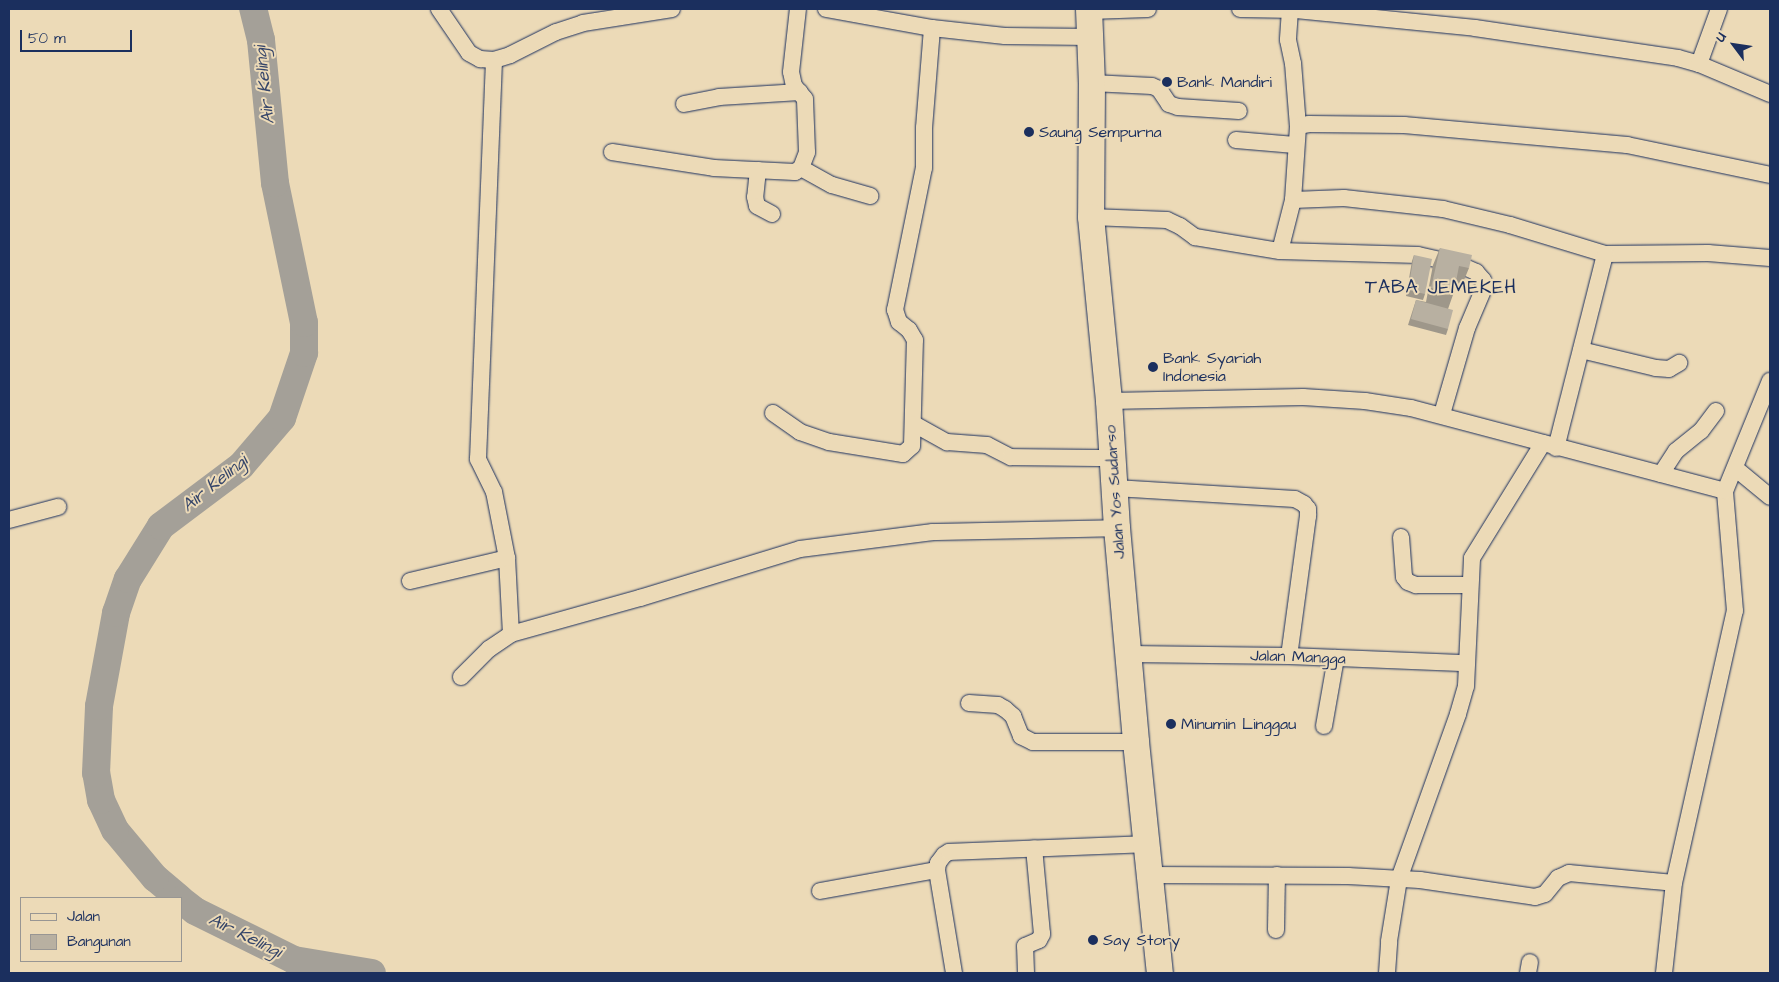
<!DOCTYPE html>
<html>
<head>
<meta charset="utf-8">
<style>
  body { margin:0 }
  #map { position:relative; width:1779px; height:982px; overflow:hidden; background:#ecdab7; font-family:"Architects Daughter",sans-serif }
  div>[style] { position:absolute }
  .river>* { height:28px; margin:-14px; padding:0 14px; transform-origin:14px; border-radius:14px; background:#a4a098 }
  .roads { filter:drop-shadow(0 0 1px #1b2f5e) drop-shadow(0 0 1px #1b2f5e) }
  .minor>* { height:16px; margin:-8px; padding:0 8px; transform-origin:8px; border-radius:8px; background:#ecdab7 }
  .trunk>* { height:26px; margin:-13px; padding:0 13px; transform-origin:13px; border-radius:13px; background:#ecdab7 }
  .wall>* { inset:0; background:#9e978a }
  .building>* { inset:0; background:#b8b0a1 }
  .dots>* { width:14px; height:14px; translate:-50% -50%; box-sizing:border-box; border:2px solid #ecdab7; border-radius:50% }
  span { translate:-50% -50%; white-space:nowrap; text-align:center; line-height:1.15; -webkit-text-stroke:4px #ecdab7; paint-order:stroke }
  .poi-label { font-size:16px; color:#1b2f5e }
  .left { translate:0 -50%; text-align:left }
  .street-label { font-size:16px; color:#1b2f5e }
  .water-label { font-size:18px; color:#36466a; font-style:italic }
  .quarter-label { font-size:19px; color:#1b2f5e; letter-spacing:1px }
  .frame { position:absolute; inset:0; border:10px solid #1b2f5e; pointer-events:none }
  .legend { position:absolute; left:20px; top:897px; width:162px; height:65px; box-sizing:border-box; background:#ecdab7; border:1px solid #989693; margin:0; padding:6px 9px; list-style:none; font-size:15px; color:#1b2f5e }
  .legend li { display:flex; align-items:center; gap:10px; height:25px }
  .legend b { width:25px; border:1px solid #989693 }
  .north { position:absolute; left:1709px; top:20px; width:50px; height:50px; -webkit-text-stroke:4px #ecdab7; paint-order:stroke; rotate:301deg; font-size:14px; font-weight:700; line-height:20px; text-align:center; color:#1b2f5e }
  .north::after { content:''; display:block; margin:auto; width:18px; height:22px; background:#1b2f5e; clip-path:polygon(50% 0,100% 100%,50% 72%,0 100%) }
  .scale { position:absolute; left:20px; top:30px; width:112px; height:22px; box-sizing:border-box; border:2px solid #1b2f5e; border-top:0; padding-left:6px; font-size:15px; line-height:18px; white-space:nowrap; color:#1b2f5e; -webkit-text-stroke:4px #ecdab7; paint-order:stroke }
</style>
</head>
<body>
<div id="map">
  <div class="river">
    <i style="left:179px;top:898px;width:31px;rotate:-140deg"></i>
    <i style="left:155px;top:878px;width:62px;rotate:-129.8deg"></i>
    <i style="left:115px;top:830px;width:33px;rotate:-115deg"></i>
    <i style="left:101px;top:800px;width:27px;rotate:-100deg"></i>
    <i style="left:96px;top:773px;width:67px;rotate:-87.4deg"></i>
    <i style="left:99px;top:706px;width:95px;rotate:-79.6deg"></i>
    <i style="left:116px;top:613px;width:36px;rotate:-71deg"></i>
    <i style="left:128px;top:579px;width:62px;rotate:-58.1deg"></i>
    <i style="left:161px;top:526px;width:100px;rotate:-36.9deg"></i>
    <i style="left:241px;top:466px;width:63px;rotate:-49.5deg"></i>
    <i style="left:282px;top:418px;width:69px;rotate:-71.3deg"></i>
    <i style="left:304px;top:353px;width:30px;rotate:-90deg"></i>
    <i style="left:304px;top:323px;width:143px;rotate:-101.7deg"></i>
    <i style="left:275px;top:183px;width:144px;rotate:-95.6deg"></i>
    <i style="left:261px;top:40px;width:32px;rotate:-104deg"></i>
    <i style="left:181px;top:900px;width:18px;rotate:38deg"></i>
    <i style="left:195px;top:911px;width:110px;rotate:26.3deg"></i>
    <i style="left:294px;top:960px;width:79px;rotate:9.5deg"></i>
  </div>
  <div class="roads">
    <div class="minor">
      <i style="left:439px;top:9px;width:53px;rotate:55.7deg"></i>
      <i style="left:469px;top:53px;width:13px;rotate:29deg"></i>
      <i style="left:480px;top:59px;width:14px;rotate:4deg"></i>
      <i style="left:494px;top:60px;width:17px;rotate:-17deg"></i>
      <i style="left:510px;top:55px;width:51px;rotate:-26.6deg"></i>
      <i style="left:556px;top:32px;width:28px;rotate:-18deg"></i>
      <i style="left:583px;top:23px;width:90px;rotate:-8.9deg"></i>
      <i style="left:826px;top:9px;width:108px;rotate:10.2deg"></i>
      <i style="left:932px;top:28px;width:73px;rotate:6.3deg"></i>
      <i style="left:1005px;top:36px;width:85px;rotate:0.7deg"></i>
      <i style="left:1240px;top:9px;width:56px;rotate:1deg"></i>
      <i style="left:1296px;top:10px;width:180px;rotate:5.7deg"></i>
      <i style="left:1475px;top:28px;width:205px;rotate:8.4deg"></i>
      <i style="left:1678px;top:58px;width:22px;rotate:16deg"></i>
      <i style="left:1699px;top:64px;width:77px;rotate:22.9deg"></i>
      <i style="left:1290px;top:10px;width:30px;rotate:94deg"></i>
      <i style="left:1288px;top:40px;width:24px;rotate:78deg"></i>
      <i style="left:1293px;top:63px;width:63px;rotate:85.5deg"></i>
      <i style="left:1090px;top:11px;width:58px;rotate:-2deg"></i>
      <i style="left:1699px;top:64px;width:59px;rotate:-70deg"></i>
      <i style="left:1092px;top:83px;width:60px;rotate:2.9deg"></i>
      <i style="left:1152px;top:86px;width:8px;rotate:23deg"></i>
      <i style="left:1159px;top:89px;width:18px;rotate:56deg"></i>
      <i style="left:1169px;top:104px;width:9px;rotate:18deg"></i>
      <i style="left:1178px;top:107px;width:61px;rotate:3.8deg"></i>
      <i style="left:684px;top:104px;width:36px;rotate:-11deg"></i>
      <i style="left:719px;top:97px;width:81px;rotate:-3.5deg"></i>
      <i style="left:1236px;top:140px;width:59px;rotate:4.8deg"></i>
      <i style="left:612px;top:152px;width:103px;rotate:8.9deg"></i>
      <i style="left:714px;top:168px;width:81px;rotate:2.8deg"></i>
      <i style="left:795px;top:172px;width:7px;rotate:-34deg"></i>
      <i style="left:801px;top:168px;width:17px;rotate:-69deg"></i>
      <i style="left:807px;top:152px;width:53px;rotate:-92.2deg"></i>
      <i style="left:805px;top:99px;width:17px;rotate:-130deg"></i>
      <i style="left:794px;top:86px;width:14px;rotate:-102deg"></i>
      <i style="left:791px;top:72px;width:63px;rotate:-83.7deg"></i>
      <i style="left:801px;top:168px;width:35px;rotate:29deg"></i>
      <i style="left:832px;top:185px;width:40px;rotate:16deg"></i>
      <i style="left:758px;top:170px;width:27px;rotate:96deg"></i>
      <i style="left:755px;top:197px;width:9px;rotate:77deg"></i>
      <i style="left:757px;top:206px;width:17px;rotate:28deg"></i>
      <i style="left:1293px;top:200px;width:51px;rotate:-2.2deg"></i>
      <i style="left:1344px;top:198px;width:100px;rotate:6.3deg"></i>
      <i style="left:1443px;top:209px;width:69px;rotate:13.4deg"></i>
      <i style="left:1510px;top:225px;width:99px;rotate:17deg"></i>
      <i style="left:1605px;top:254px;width:103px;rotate:-0.6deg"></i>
      <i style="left:1708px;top:253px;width:62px;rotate:4.6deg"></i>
      <i style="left:1091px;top:217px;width:76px;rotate:2.3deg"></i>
      <i style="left:1167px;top:220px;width:14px;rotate:25deg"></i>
      <i style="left:1180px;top:226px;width:19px;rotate:36deg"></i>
      <i style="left:1195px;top:237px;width:86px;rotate:9.4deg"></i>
      <i style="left:1280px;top:251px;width:138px;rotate:1.7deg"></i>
      <i style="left:1418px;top:255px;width:41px;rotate:12.7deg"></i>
      <i style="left:1458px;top:264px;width:20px;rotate:24deg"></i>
      <i style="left:1476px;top:272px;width:11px;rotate:49deg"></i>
      <i style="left:1483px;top:280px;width:8px;rotate:83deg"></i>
      <i style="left:1484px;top:288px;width:43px;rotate:113deg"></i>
      <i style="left:1467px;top:328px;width:90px;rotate:106.2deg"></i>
      <i style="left:1280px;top:251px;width:53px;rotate:-75.7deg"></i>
      <i style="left:1293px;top:200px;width:74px;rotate:-86.1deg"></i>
      <i style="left:1298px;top:126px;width:11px;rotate:-10deg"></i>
      <i style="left:1309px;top:124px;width:95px;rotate:0.6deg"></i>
      <i style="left:1404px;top:125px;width:224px;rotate:5.1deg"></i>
      <i style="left:1627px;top:145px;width:146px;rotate:11.8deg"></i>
      <i style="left:1581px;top:350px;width:77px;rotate:13.5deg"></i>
      <i style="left:1656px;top:368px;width:13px;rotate:4deg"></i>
      <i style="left:1669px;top:369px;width:12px;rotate:-31deg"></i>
      <i style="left:1109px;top:401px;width:194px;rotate:-1.2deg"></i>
      <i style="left:1303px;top:397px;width:62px;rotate:3.7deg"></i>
      <i style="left:1365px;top:401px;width:47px;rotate:8.7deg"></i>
      <i style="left:1411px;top:408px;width:325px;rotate:14.8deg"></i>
      <i style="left:773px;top:413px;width:33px;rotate:35deg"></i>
      <i style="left:800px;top:432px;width:31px;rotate:19deg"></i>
      <i style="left:829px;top:442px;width:75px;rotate:9.2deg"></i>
      <i style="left:903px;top:454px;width:12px;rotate:-42deg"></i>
      <i style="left:912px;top:446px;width:106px;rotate:-88.4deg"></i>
      <i style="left:915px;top:340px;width:12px;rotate:-121deg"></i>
      <i style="left:909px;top:330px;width:13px;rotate:-141deg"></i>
      <i style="left:899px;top:322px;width:13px;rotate:-108deg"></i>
      <i style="left:895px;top:310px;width:145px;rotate:-78.5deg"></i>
      <i style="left:924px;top:168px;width:40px;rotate:-90deg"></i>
      <i style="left:924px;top:128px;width:100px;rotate:-85.4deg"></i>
      <i style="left:914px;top:424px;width:38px;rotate:29deg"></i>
      <i style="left:947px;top:442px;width:40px;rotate:4.3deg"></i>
      <i style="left:987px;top:445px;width:27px;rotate:27deg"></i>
      <i style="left:1011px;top:457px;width:102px;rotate:0.6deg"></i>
      <i style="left:1556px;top:448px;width:200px;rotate:-75.8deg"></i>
      <i style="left:1735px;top:468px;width:45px;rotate:39.6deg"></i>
      <i style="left:1661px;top:474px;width:27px;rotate:-57deg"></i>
      <i style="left:1676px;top:451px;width:32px;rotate:-39deg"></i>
      <i style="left:1701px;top:431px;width:25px;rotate:-53deg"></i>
      <i style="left:1115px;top:488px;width:180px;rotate:3.5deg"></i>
      <i style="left:1295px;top:499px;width:10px;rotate:29deg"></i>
      <i style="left:1304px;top:504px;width:6px;rotate:51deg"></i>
      <i style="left:1308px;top:509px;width:7px;rotate:90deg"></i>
      <i style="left:1308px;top:516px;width:141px;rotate:97.7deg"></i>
      <i style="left:9px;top:520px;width:51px;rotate:-14.9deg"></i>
      <i style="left:1401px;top:537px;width:40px;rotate:85.7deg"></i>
      <i style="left:1404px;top:577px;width:6px;rotate:51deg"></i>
      <i style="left:1408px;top:582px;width:9px;rotate:21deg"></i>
      <i style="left:1416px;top:585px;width:53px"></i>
      <i style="left:507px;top:558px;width:76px;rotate:87deg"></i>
      <i style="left:410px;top:581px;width:100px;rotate:-13.3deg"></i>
      <i style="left:507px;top:558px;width:67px;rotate:-101.1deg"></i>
      <i style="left:494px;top:492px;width:37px;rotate:-116deg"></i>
      <i style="left:478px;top:459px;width:399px;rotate:-87.7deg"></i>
      <i style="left:1129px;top:654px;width:160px;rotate:0.7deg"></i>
      <i style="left:1289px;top:656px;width:178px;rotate:2.3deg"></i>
      <i style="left:461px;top:677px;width:40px;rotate:-45deg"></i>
      <i style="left:489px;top:649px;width:27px;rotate:-34deg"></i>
      <i style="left:511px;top:634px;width:134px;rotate:-15.6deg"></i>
      <i style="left:640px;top:598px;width:167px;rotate:-17deg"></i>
      <i style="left:800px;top:549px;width:134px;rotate:-7.3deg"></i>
      <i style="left:933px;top:532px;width:184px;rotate:-1.2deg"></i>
      <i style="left:969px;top:703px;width:29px;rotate:4deg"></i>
      <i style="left:998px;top:705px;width:8px;rotate:30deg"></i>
      <i style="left:1005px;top:709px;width:11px;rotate:41deg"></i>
      <i style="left:1013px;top:716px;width:22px;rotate:68deg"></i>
      <i style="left:1021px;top:736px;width:13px;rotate:27deg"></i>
      <i style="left:1033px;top:742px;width:103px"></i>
      <i style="left:1324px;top:726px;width:69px;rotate:-80deg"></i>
      <i style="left:1150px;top:875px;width:198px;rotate:0.3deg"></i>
      <i style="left:1348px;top:876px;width:72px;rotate:3.2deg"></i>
      <i style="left:1420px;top:880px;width:116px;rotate:8.4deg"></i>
      <i style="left:1535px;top:897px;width:10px;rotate:-17deg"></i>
      <i style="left:1545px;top:894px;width:21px;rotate:-51deg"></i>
      <i style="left:1558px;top:878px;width:12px;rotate:-24deg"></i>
      <i style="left:1569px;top:873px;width:105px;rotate:5.4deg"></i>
      <i style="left:820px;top:891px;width:119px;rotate:-10.2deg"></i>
      <i style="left:1276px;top:930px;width:55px;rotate:-89deg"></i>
      <i style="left:954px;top:973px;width:104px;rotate:-99.4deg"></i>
      <i style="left:937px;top:870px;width:7px;rotate:-82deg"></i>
      <i style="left:938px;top:863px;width:10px;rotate:-53deg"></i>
      <i style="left:944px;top:855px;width:6px;rotate:-31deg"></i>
      <i style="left:949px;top:852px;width:199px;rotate:-2.3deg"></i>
      <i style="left:1026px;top:973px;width:27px;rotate:-92deg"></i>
      <i style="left:1025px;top:946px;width:15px;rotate:-23deg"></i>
      <i style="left:1039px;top:940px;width:7px;rotate:-63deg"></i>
      <i style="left:1042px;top:934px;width:86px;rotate:-95.3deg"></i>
      <i style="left:1387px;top:973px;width:32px;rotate:-86deg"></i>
      <i style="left:1389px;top:941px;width:63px;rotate:-80.8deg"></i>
      <i style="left:1399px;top:879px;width:175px;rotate:-70.3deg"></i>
      <i style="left:1458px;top:714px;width:29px;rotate:-74deg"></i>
      <i style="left:1466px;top:686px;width:128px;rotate:-87.3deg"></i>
      <i style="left:1472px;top:558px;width:135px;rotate:-58.3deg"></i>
      <i style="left:1528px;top:973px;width:11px;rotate:-80deg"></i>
      <i style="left:1664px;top:973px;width:91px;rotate:-83.7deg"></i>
      <i style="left:1674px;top:883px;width:279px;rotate:-77.4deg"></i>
      <i style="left:1735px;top:611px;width:120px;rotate:-94.8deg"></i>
      <i style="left:1725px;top:491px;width:119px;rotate:-67.8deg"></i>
    </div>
    <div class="trunk">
      <i style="left:1089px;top:9px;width:74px;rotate:87.7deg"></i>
      <i style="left:1092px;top:83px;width:134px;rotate:90.4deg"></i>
      <i style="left:1091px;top:217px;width:185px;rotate:84.4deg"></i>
      <i style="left:1109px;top:401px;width:127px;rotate:86.4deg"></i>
      <i style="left:1117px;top:528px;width:215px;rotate:84.9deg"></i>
      <i style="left:1136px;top:742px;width:232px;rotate:84.1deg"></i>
    </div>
  </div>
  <div class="wall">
    <i style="clip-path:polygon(1440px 248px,1469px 268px,1462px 285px,1455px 284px,1454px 292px,1448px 309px,1448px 329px,1446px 335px,1408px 325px,1416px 300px,1426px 302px,1433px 265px)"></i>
    <i style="clip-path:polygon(1414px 255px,1425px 294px,1423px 300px,1406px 296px,1412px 261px)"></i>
  </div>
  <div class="building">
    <i style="clip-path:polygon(1440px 248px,1472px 255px,1469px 268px,1459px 266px,1454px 292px,1431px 288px)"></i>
    <i style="clip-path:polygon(1414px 255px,1432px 259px,1425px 294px,1408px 290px)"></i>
    <i style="clip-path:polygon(1416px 300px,1453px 310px,1448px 329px,1411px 319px)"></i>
  </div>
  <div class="dots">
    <i style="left:1167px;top:82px;background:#1b2f5e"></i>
    <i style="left:1029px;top:132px;background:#1b2f5e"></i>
    <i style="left:1153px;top:367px;background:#1b2f5e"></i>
    <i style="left:1171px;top:724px;background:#1b2f5e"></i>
    <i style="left:1093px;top:940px;background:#1b2f5e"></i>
  </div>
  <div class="poi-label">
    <span class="left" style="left:1177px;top:82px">Bank Mandiri</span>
    <span class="left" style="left:1039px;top:132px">Saung Sempurna</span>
    <span class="left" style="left:1163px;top:367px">Bank Syariah<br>Indonesia</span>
    <span class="left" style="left:1181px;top:724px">Minumin Linggau</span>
    <span class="left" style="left:1103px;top:940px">Say Story</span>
  </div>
  <div class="street-label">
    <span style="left:1115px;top:492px;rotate:-94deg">Jalan Yos Sudarso</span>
    <span style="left:1298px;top:657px;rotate:2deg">Jalan Mangga</span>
  </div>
  <div class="water-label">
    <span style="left:265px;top:85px;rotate:-96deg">Air Kelingi</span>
    <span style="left:215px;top:484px;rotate:-39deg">Air Kelingi</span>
    <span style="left:245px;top:936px;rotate:26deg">Air Kelingi</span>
  </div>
  <div class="quarter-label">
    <span style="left:1441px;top:288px">TABA JEMEKEH</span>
  </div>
  <div class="frame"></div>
  <ul class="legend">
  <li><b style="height:6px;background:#ecdab7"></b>Jalan</li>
  <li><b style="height:14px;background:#b8b0a1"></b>Bangunan</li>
  </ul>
  <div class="north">U</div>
  <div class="scale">50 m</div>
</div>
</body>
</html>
